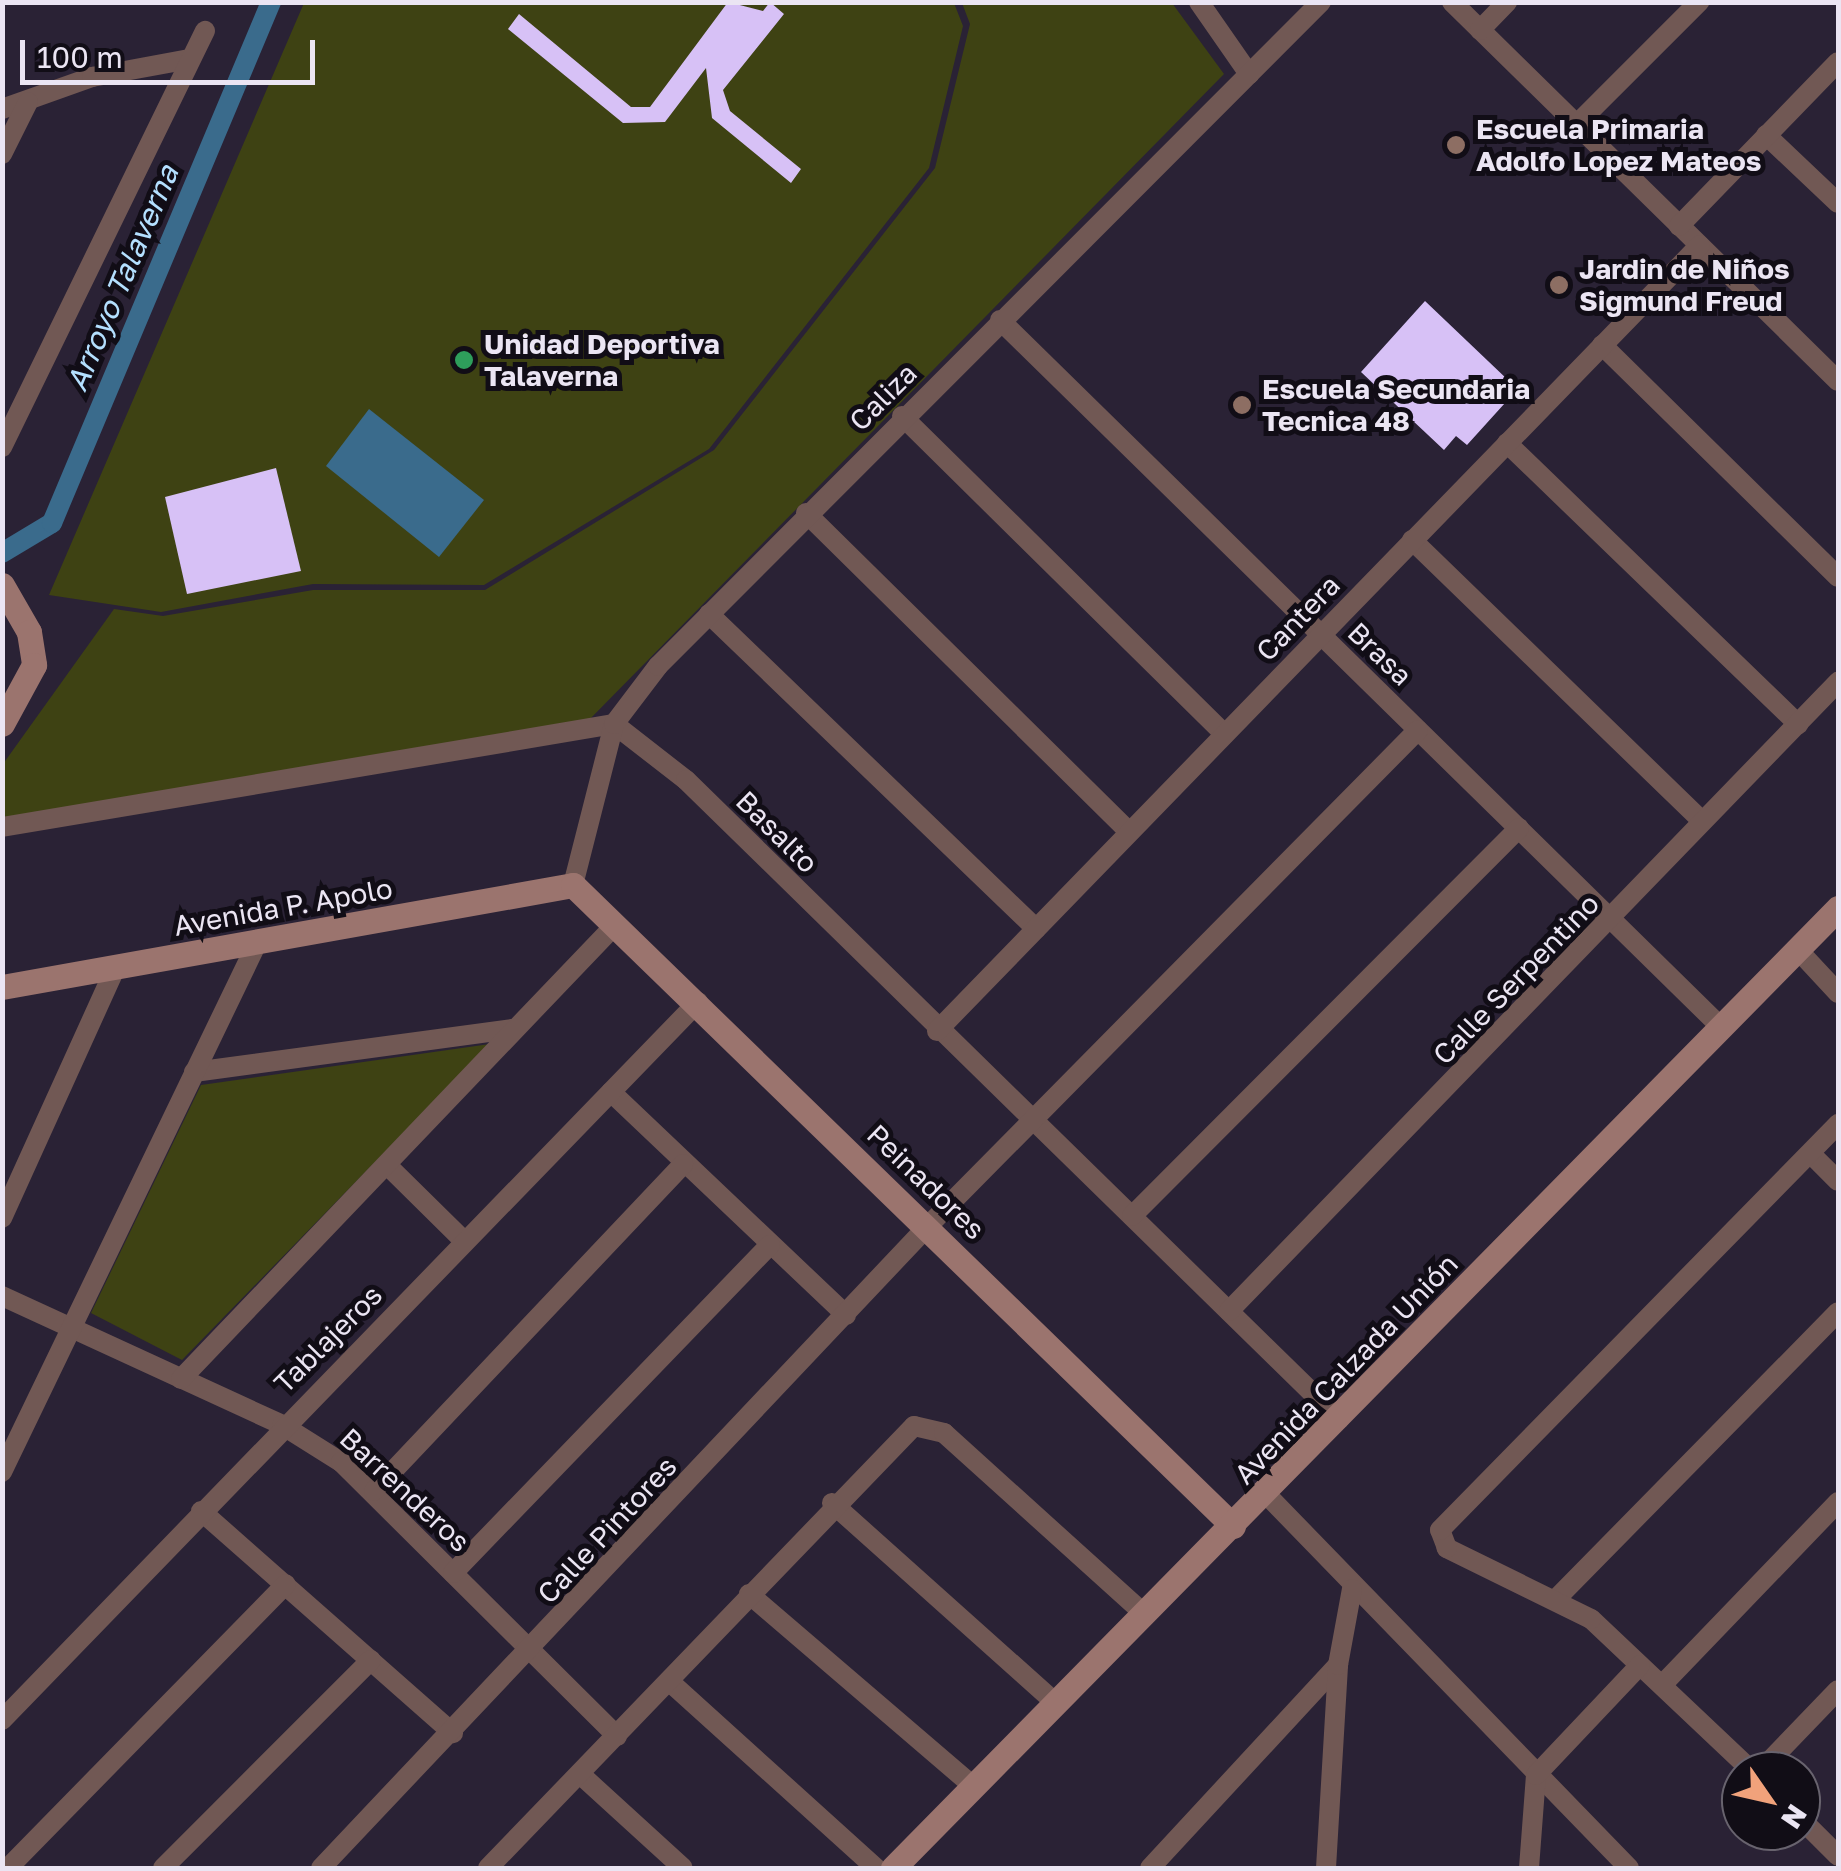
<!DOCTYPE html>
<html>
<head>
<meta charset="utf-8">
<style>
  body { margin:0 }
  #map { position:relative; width:1841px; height:1871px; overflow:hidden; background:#2a2235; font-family:"Golos Text",sans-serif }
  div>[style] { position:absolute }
  .green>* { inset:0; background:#3e4213 }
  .water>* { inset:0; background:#3a6b8c }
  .canal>* { height:20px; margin:-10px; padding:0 10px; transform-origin:10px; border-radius:10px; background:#3a6b8c }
  .building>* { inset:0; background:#d7c1f6 }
  .street>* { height:20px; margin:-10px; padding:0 10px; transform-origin:10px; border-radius:10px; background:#715854 }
  .secondary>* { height:25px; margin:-12.5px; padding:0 12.5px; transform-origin:12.5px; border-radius:12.5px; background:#9b746e }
  .dots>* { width:28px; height:28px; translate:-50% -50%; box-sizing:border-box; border:5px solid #110d16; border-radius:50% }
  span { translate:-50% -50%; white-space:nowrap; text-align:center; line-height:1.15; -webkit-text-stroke:10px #110d16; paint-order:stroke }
  .poi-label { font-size:28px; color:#ebe5f3; font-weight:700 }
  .left { translate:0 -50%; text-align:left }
  .street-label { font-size:28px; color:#ebe5f3 }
  .water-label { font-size:30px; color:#b4e0ff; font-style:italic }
  .frame { position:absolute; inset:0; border:5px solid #ebe5f3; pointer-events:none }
  .north { position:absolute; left:1721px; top:1751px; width:100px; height:100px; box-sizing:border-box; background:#110d16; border:2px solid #68636e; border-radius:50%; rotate:124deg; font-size:28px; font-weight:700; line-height:40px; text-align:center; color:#ebe5f3 }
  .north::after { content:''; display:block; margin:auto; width:35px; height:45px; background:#f1a27b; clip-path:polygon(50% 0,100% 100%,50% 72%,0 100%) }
  .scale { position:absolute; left:20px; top:40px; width:295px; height:45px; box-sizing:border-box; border:5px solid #ebe5f3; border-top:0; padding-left:12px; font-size:30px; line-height:35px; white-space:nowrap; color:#ebe5f3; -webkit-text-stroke:8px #110d16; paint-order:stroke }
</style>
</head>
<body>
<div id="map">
  <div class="green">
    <i style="clip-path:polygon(304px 3px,954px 3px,963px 26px,929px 168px,709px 449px,484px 585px,313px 584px,161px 612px,49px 595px)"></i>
    <i style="clip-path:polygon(962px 3px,1172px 3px,1224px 74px,589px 720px,3px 819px,3px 764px,114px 609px,163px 616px,313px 590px,485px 590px,714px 450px,935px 168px,970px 24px)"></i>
    <i style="clip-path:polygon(490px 1044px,182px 1360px,91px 1313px,201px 1085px)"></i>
  </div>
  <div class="water">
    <i style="clip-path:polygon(369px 409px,484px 500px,439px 557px,326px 466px)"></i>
  </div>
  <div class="canal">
    <i style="left:2px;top:553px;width:58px;rotate:-31deg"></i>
    <i style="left:52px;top:523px;width:565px;rotate:-67.2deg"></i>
  </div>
  <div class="building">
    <i style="clip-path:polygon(728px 2px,763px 11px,770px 2px,784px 14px,723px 90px,730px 111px,801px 169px,791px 183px,712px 118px,706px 68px,665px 122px,623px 123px,508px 29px,519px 14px,631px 107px,650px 107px)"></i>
    <i style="clip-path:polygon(1425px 301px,1509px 381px,1497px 394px,1505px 403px,1467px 445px,1456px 436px,1444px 450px,1361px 372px)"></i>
    <i style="clip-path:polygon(276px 468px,301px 571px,187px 594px,165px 497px)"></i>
  </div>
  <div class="street">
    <i style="left:1199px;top:2px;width:88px;rotate:55.2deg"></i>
    <i style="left:1452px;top:2px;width:541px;rotate:44.48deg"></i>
    <i style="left:1480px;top:30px;width:39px;rotate:-46deg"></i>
    <i style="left:2px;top:109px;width:96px;rotate:-19.6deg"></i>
    <i style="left:92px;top:77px;width:100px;rotate:-10.4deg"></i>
    <i style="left:1577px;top:124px;width:173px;rotate:-45deg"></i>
    <i style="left:1766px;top:135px;width:99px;rotate:43.4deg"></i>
    <i style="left:2px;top:154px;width:58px;rotate:-63.4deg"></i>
    <i style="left:1679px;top:226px;width:228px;rotate:-45.9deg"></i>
    <i style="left:1000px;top:320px;width:1011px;rotate:44.44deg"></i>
    <i style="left:1602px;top:345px;width:331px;rotate:44.5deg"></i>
    <i style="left:902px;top:416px;width:453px;rotate:44.6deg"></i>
    <i style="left:1507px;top:443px;width:405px;rotate:44deg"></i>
    <i style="left:2px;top:447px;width:463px;rotate:-64deg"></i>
    <i style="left:806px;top:513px;width:454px;rotate:44.6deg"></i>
    <i style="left:1412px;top:540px;width:404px;rotate:44.1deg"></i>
    <i style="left:709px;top:614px;width:454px;rotate:43.9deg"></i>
    <i style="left:2px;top:827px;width:621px;rotate:-9.55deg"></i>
    <i style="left:614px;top:724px;width:91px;rotate:37.9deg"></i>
    <i style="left:686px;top:780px;width:914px;rotate:44.38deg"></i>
    <i style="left:573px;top:885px;width:166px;rotate:-75.7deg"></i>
    <i style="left:614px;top:724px;width:73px;rotate:-52.8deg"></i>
    <i style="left:658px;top:666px;width:938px;rotate:-45.04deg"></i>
    <i style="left:1798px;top:950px;width:59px;rotate:47.1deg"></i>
    <i style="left:937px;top:1031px;width:1095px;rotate:-45.85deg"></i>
    <i style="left:194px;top:1072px;width:321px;rotate:-7.7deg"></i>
    <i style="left:611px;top:1092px;width:324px;rotate:43.5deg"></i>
    <i style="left:1811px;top:1154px;width:38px;rotate:45deg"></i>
    <i style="left:388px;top:1166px;width:107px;rotate:44.6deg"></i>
    <i style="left:1132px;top:1216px;width:548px;rotate:-45.07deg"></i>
    <i style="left:2px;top:1218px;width:276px;rotate:-65.6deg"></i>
    <i style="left:2px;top:1296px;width:308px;rotate:24.7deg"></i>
    <i style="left:282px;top:1425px;width:70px;rotate:32.1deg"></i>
    <i style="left:341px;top:1462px;width:389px;rotate:44.8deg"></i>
    <i style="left:1229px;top:1311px;width:876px;rotate:-45.93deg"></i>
    <i style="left:181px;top:1379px;width:628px;rotate:-46.29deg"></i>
    <i style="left:2px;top:1472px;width:587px;rotate:-64.26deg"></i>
    <i style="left:374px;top:1491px;width:450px;rotate:-46.6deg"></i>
    <i style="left:1267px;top:1495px;width:520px;rotate:45.86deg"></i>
    <i style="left:832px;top:1503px;width:300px;rotate:41.8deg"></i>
    <i style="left:201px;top:1511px;width:336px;rotate:41.4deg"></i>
    <i style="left:453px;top:1573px;width:456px;rotate:-46deg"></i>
    <i style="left:749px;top:1594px;width:296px;rotate:40.6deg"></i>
    <i style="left:1559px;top:1596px;width:398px;rotate:-45.5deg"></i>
    <i style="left:670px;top:1682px;width:278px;rotate:42.1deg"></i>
    <i style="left:1662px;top:1685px;width:254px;rotate:-46.1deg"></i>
    <i style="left:2px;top:1720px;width:1000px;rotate:-45.89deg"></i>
    <i style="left:1752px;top:1771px;width:221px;rotate:-136.6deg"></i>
    <i style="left:1591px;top:1619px;width:161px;rotate:-153.8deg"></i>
    <i style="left:1447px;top:1548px;width:19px;rotate:-111deg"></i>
    <i style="left:1440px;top:1530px;width:569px;rotate:-45.57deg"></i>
    <i style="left:1760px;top:1771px;width:112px;rotate:-46.1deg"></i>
    <i style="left:580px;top:1774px;width:139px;rotate:42.4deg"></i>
    <i style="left:1801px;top:1819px;width:52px;rotate:45deg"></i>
    <i style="left:8px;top:1868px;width:397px;rotate:-45.6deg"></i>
    <i style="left:163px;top:1868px;width:294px;rotate:-45deg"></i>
    <i style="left:321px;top:1868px;width:884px;rotate:-46.61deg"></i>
    <i style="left:928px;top:1226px;width:697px;rotate:-45.35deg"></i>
    <i style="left:488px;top:1868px;width:614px;rotate:-46.06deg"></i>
    <i style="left:914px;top:1426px;width:31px;rotate:13deg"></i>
    <i style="left:944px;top:1433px;width:268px;rotate:42.1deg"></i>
    <i style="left:1150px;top:1868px;width:277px;rotate:-47.2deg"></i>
    <i style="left:1326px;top:1868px;width:203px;rotate:-86.6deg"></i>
    <i style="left:1338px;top:1665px;width:77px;rotate:-79.6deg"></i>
    <i style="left:1529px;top:1868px;width:93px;rotate:-85.7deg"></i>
    <i style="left:1536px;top:1775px;width:151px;rotate:-46.6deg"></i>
  </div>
  <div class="secondary">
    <i style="left:2px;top:585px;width:54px;rotate:60.1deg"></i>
    <i style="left:29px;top:632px;width:33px;rotate:81deg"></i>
    <i style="left:34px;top:665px;width:67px;rotate:118.5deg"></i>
    <i style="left:2px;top:987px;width:580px;rotate:-10.13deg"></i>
    <i style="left:573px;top:885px;width:920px;rotate:44.16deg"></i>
    <i style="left:893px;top:1868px;width:1347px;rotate:-45.45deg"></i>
  </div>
  <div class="dots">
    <i style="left:1456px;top:145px;background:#8d6e63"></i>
    <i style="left:1559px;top:285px;background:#8d6e63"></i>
    <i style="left:464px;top:360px;background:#2e9e5b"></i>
    <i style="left:1242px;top:405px;background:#8d6e63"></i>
  </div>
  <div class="poi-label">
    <span class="left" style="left:1476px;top:145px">Escuela Primaria<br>Adolfo Lopez Mateos</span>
    <span class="left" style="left:1579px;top:285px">Jardin de Niños<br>Sigmund Freud</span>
    <span class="left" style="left:484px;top:360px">Unidad Deportiva<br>Talaverna</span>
    <span class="left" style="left:1262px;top:405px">Escuela Secundaria<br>Tecnica 48</span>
  </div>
  <div class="street-label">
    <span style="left:883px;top:397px;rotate:-45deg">Caliza</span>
    <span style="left:1298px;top:618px;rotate:-46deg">Cantera</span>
    <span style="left:1380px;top:654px;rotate:44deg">Brasa</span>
    <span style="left:777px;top:832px;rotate:45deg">Basalto</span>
    <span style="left:283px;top:907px;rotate:-10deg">Avenida P. Apolo</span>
    <span style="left:1516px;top:979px;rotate:-46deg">Calle Serpentino</span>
    <span style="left:926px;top:1182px;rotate:44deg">Peinadores</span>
    <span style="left:328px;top:1339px;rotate:-45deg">Tablajeros</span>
    <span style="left:1346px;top:1369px;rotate:-46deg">Avenida Calzada Unión</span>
    <span style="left:405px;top:1490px;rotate:43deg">Barrenderos</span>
    <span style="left:607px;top:1530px;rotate:-47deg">Calle Pintores</span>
  </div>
  <div class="water-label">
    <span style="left:122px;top:278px;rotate:-67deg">Arroyo Talaverna</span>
  </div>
  <div class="frame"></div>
  <div class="north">N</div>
  <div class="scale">100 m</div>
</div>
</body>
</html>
